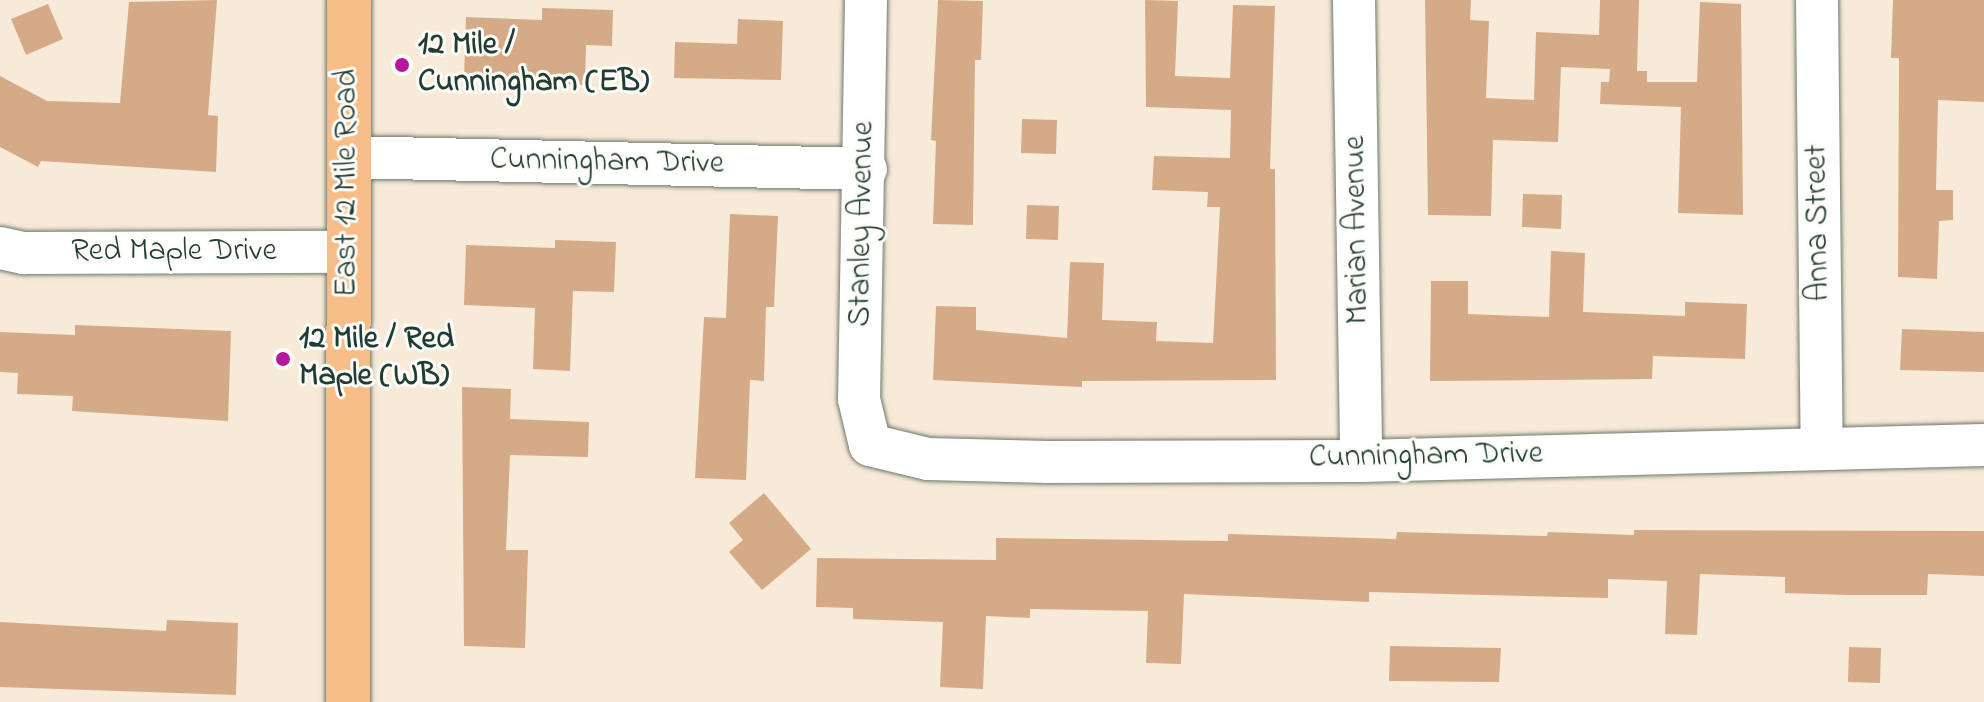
<!DOCTYPE html>
<html>
<head>
<meta charset="utf-8">
<style>
  body { margin:0 }
  #map { position:relative; width:1984px; height:702px; overflow:hidden; background:#f8ead8; font-family:"Indie Flower",sans-serif }
  div>[style] { position:absolute }
  .building>* { inset:0; background:#d5ab87 }
  .roads { filter:drop-shadow(0 0 2px #6b7a6d) drop-shadow(0 0 2px #6b7a6d) }
  .minor>* { height:42px; margin:-21px; padding:0 21px; transform-origin:21px; border-radius:21px; background:#fff }
  .major>* { height:44px; margin:-22px; padding:0 22px; transform-origin:22px; border-radius:22px; background:#f7bd88 }
  .dots>* { width:22px; height:22px; translate:-50% -50%; box-sizing:border-box; border:4px solid #fdfcf7; border-radius:50% }
  span { translate:-50% -50%; white-space:nowrap; text-align:center; line-height:1.15; -webkit-text-stroke:6px #fdfcf7; paint-order:stroke }
  .poi-label { font-size:32px; color:#1f3d34; font-weight:700 }
  .left { translate:0 -50%; text-align:left }
  .street-label { font-size:32px; color:#1f3d34 }
</style>
</head>
<body>
<div id="map">
  <div class="building">
    <i style="clip-path:polygon(217px 0,208px 115px,218px 116px,216px 172px,41px 161px,38px 167px,0 147px,0 76px,47px 101px,120px 103px,129px 2px)"></i>
    <i style="clip-path:polygon(938px 0,983px 1px,981px 60px,975px 60px,973px 225px,933px 224px,936px 141px,931px 140px)"></i>
    <i style="clip-path:polygon(1145px 0,1178px 1px,1175px 76px,1230px 78px,1233px 5px,1275px 6px,1270px 169px,1275px 169px,1276px 380px,1082px 381px,1082px 387px,933px 380px,936px 306px,976px 307px,976px 330px,1067px 338px,1070px 262px,1104px 263px,1102px 320px,1157px 322px,1156px 341px,1213px 343px,1220px 207px,1207px 207px,1208px 192px,1152px 190px,1154px 156px,1230px 158px,1231px 110px,1146px 107px)"></i>
    <i style="clip-path:polygon(1425px 0,1471px 0,1470px 20px,1489px 21px,1486px 98px,1534px 100px,1536px 32px,1599px 35px,1600px 0,1639px 0,1637px 71px,1647px 71px,1647px 82px,1697px 82px,1700px 2px,1741px 4px,1743px 215px,1678px 213px,1681px 107px,1600px 104px,1601px 82px,1609px 82px,1610px 69px,1561px 67px,1558px 142px,1493px 140px,1491px 216px,1428px 215px)"></i>
    <i style="clip-path:polygon(1893px 0,1984px 0,1984px 102px,1938px 100px,1936px 190px,1953px 190px,1953px 220px,1939px 221px,1937px 279px,1898px 277px,1899px 58px,1891px 58px)"></i>
    <i style="clip-path:polygon(48px 4px,63px 39px,26px 55px,11px 19px)"></i>
    <i style="clip-path:polygon(542px 8px,613px 10px,612px 46px,586px 45px,585px 85px,464px 78px,466px 17px,542px 20px)"></i>
    <i style="clip-path:polygon(738px 19px,783px 21px,781px 80px,674px 78px,675px 42px,737px 44px)"></i>
    <i style="clip-path:polygon(1022px 119px,1057px 120px,1056px 154px,1021px 153px)"></i>
    <i style="clip-path:polygon(1523px 194px,1562px 195px,1561px 229px,1522px 227px)"></i>
    <i style="clip-path:polygon(1027px 205px,1059px 206px,1058px 240px,1026px 239px)"></i>
    <i style="clip-path:polygon(730px 214px,778px 216px,774px 307px,766px 307px,764px 381px,750px 380px,746px 480px,695px 478px,704px 317px,726px 318px)"></i>
    <i style="clip-path:polygon(555px 240px,616px 242px,614px 292px,573px 291px,570px 371px,533px 369px,535px 308px,464px 305px,466px 245px,555px 248px)"></i>
    <i style="clip-path:polygon(1551px 251px,1585px 253px,1583px 312px,1685px 316px,1685px 302px,1747px 304px,1745px 359px,1653px 356px,1652px 379px,1430px 381px,1431px 281px,1468px 281px,1468px 314px,1549px 317px)"></i>
    <i style="clip-path:polygon(75px 325px,231px 331px,228px 421px,72px 411px,73px 396px,17px 394px,18px 373px,0 372px,0 332px,75px 335px)"></i>
    <i style="clip-path:polygon(1902px 329px,1984px 332px,1984px 372px,1900px 370px)"></i>
    <i style="clip-path:polygon(462px 387px,511px 389px,510px 419px,589px 422px,588px 457px,510px 455px,506px 550px,528px 550px,525px 648px,464px 646px)"></i>
    <i style="clip-path:polygon(764px 493px,811px 549px,762px 590px,729px 552px,743px 540px,729px 523px)"></i>
    <i style="clip-path:polygon(1634px 530px,1984px 531px,1984px 576px,1928px 574px,1927px 595px,1848px 595px,1785px 593px,1785px 577px,1700px 574px,1697px 635px,1665px 634px,1667px 581px,1608px 579px,1608px 598px,1369px 592px,1369px 602px,1184px 594px,1181px 664px,1146px 663px,1148px 611px,1030px 609px,1030px 618px,986px 616px,983px 689px,940px 687px,943px 622px,853px 619px,853px 608px,816px 607px,817px 558px,996px 560px,996px 538px,1228px 541px,1228px 534px,1396px 539px,1397px 532px,1547px 536px,1548px 532px,1634px 535px)"></i>
    <i style="clip-path:polygon(167px 620px,238px 623px,236px 695px,0 687px,0 622px,166px 631px)"></i>
    <i style="clip-path:polygon(1390px 646px,1501px 648px,1499px 682px,1389px 681px)"></i>
    <i style="clip-path:polygon(1849px 647px,1881px 648px,1880px 683px,1848px 682px)"></i>
  </div>
  <div class="roads">
    <div class="minor">
      <i style="left:866px;top:0;width:399px;rotate:91deg"></i>
      <i style="left:859px;top:399px;width:47px;rotate:76.6deg"></i>
      <i style="left:870px;top:445px;width:60px;rotate:13.6deg"></i>
      <i style="left:928px;top:459px;width:120px;rotate:1.4deg"></i>
      <i style="left:1048px;top:462px;width:313px;rotate:-0.2deg"></i>
      <i style="left:1361px;top:461px;width:623px;rotate:-1.47deg"></i>
      <i style="left:1354px;top:0;width:461px;rotate:89.1deg"></i>
      <i style="left:1817px;top:0;width:445px;rotate:89.4deg"></i>
      <i style="left:348px;top:157px;width:518px;rotate:1.33deg"></i>
      <i style="left:0;top:248px;width:25px;rotate:12deg"></i>
      <i style="left:24px;top:253px;width:324px;rotate:-0.2deg"></i>
    </div>
    <div class="major">
      <i style="left:348px;top:702px;width:702px;rotate:-89.92deg"></i>
    </div>
  </div>
  <div class="dots">
    <i style="left:402px;top:65px;background:#b5179e"></i>
    <i style="left:283px;top:359px;background:#b5179e"></i>
  </div>
  <div class="poi-label">
    <span class="left" style="left:418px;top:65px">12 Mile /<br>Cunningham (EB)</span>
    <span class="left" style="left:299px;top:359px">12 Mile / Red<br>Maple (WB)</span>
  </div>
  <div class="street-label">
    <span style="left:607px;top:163px;rotate:1deg">Cunningham Drive</span>
    <span style="left:348px;top:183px;rotate:-90deg">East 12 Mile Road</span>
    <span style="left:1819px;top:223px;rotate:-91deg">Anna Street</span>
    <span style="left:863px;top:224px;rotate:-89deg">Stanley Avenue</span>
    <span style="left:1358px;top:230px;rotate:-91deg">Marian Avenue</span>
    <span style="left:174px;top:252px">Red Maple Drive</span>
    <span style="left:1426px;top:457px;rotate:-1deg">Cunningham Drive</span>
  </div>
</div>
</body>
</html>
